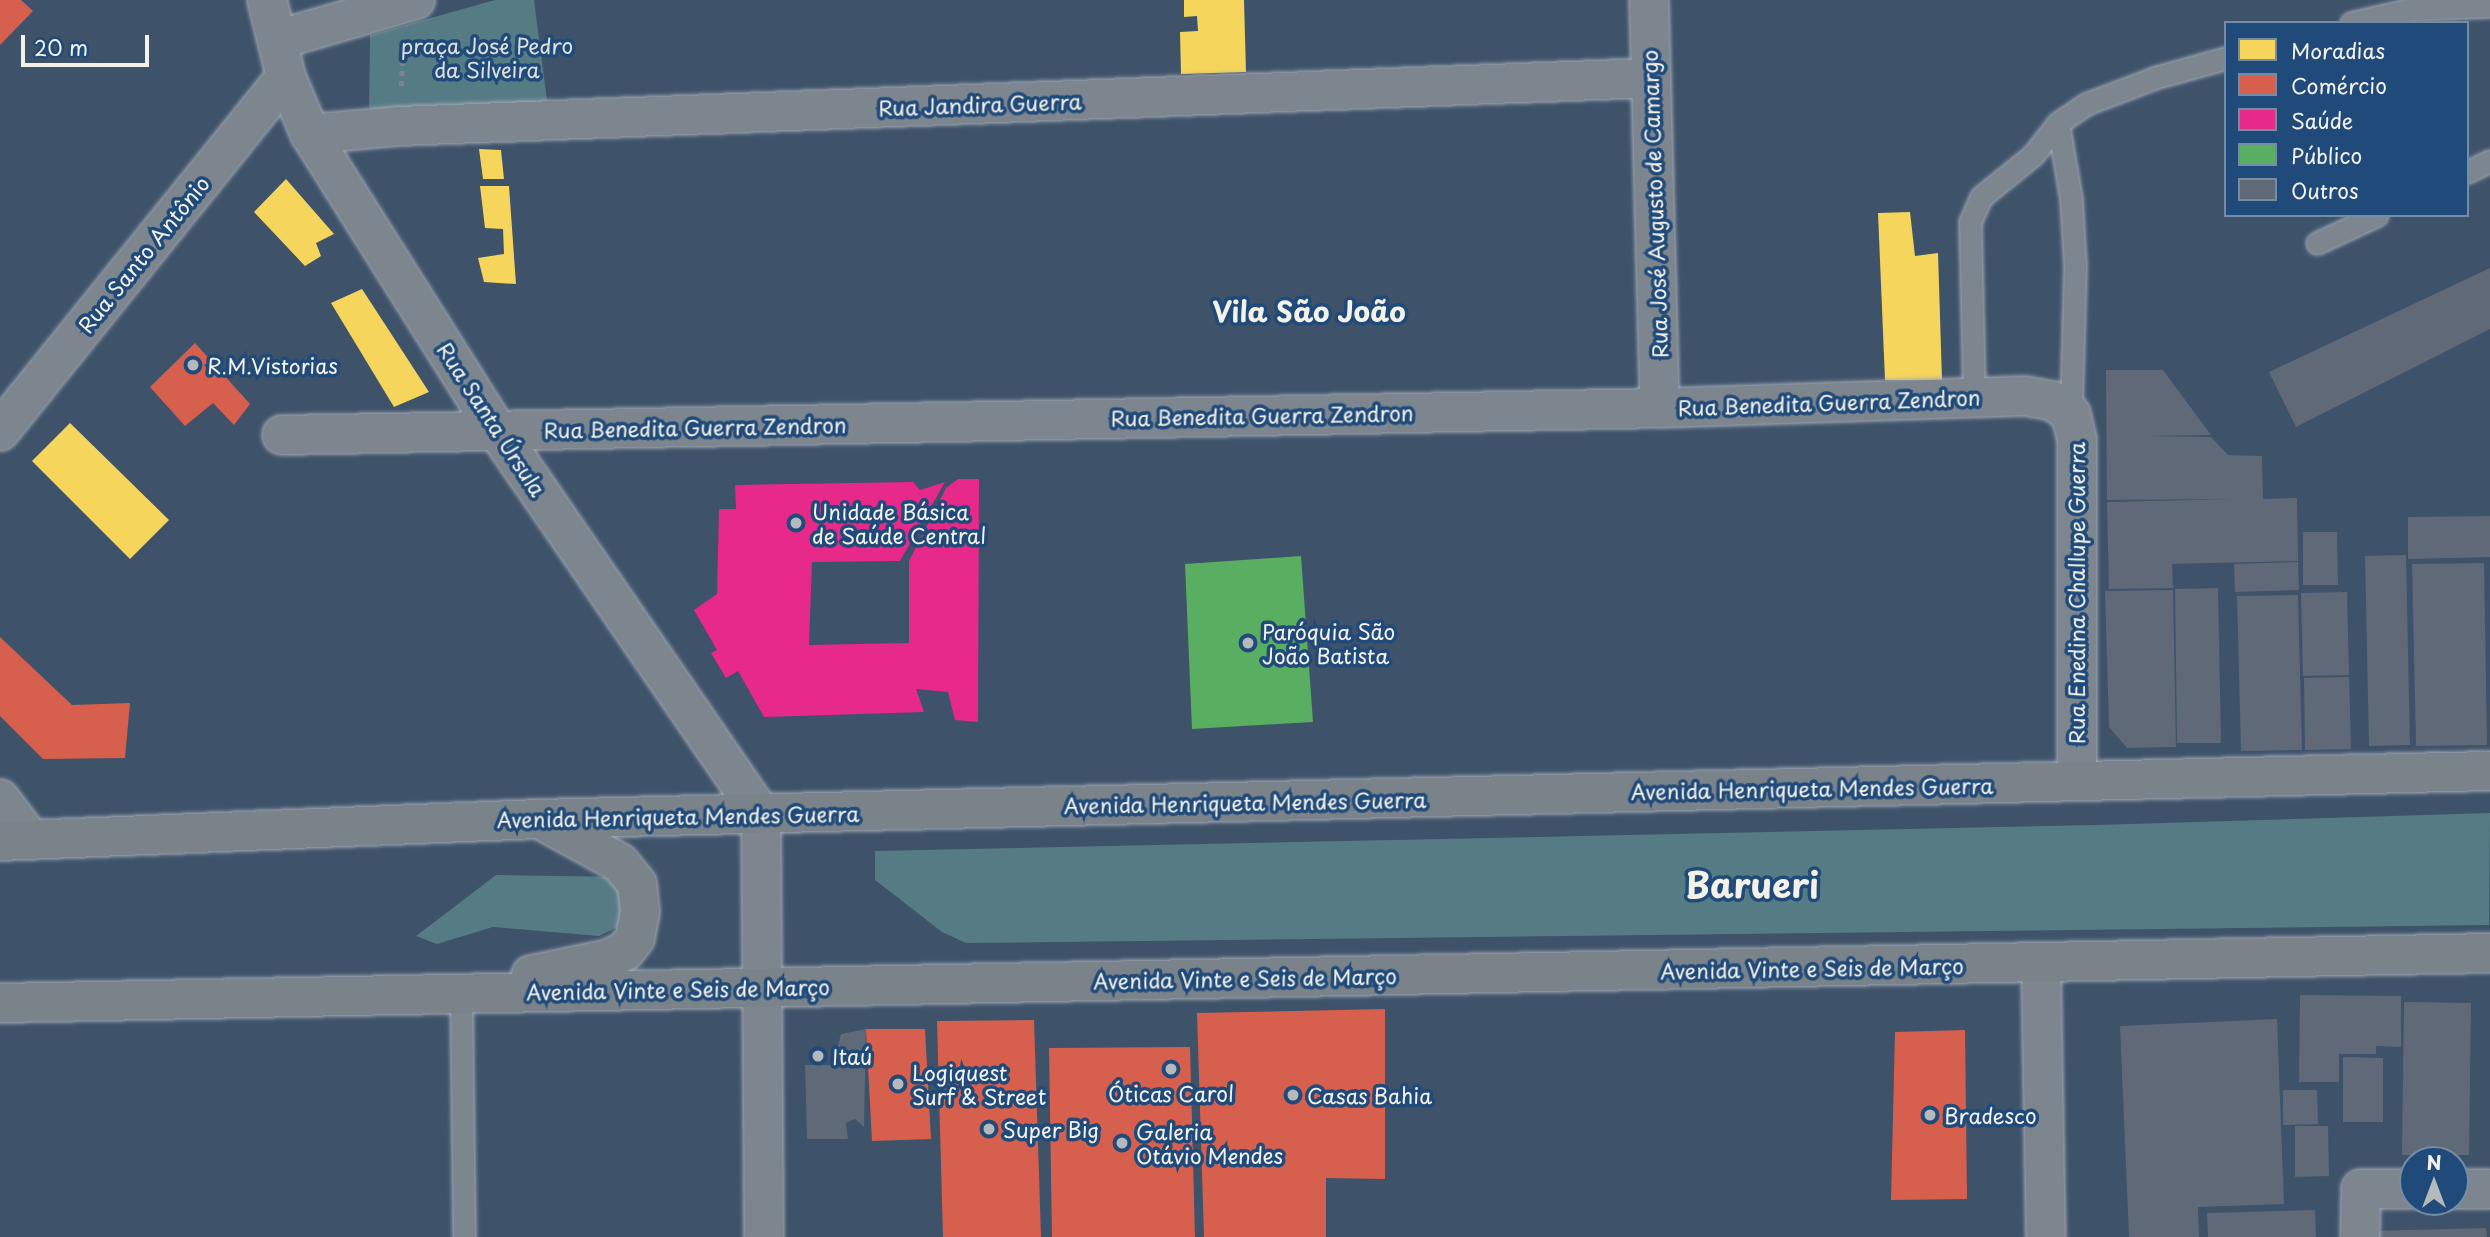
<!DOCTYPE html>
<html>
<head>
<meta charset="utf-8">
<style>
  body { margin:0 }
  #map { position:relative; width:2490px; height:1237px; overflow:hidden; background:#3e526a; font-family:"Playpen Sans",sans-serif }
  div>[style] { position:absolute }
  .green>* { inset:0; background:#557b84 }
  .homes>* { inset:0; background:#f6d55c }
  .shops>* { inset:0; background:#d6604d }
  .health>* { inset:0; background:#e7298a }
  .public>* { inset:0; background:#5aae61 }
  .building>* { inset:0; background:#5f6978 }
  .path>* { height:4.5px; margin-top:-2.25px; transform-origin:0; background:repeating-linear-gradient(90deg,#7a848f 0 5px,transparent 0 10px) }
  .roads { filter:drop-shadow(0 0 2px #a0a8b2) drop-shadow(0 0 2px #a0a8b2) }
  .lane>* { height:21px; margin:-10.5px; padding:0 10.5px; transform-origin:10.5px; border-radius:10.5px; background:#7d868e }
  .street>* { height:38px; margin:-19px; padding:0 19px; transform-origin:19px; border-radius:19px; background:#7d868e }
  .primary>* { height:38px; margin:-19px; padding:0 19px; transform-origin:19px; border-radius:19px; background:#7a828a }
  .dots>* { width:19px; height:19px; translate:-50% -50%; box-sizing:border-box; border:4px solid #1f4a7a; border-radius:50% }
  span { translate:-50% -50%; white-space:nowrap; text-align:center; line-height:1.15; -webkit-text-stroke:7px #1f4a7a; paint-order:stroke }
  .park-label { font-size:21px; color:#dde0da }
  .street-label { font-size:21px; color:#f4f1e8 }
  .poi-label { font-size:21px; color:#f4f1e8 }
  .left { translate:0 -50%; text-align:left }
  .district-label { font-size:28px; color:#f4f1e8; font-weight:700 }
  .town-label { font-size:35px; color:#f4f1e8; font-weight:700 }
  .legend { position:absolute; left:2224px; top:21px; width:245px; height:196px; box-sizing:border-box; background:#1f4a7a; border:2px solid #748da6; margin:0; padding:9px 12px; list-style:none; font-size:21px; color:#f4f1e8 }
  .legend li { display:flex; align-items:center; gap:14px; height:35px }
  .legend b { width:35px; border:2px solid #748da6 }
  .north { position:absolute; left:2399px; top:1146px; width:70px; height:70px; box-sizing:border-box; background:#1f4a7a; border:2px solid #748da6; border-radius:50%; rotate:0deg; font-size:19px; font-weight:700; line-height:28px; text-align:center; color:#f4f1e8 }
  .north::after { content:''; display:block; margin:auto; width:24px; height:32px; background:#b4b9bc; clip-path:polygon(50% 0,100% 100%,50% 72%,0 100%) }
  .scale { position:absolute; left:21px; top:35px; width:128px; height:32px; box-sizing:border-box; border:4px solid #f4f1e8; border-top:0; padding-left:9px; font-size:21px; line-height:24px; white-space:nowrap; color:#f4f1e8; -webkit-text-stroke:5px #1f4a7a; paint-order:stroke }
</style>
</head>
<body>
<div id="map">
  <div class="green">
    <i style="clip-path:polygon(495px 0,534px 0,548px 108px,369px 116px,370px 35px)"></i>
    <i style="clip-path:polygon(2490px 813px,2489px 925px,966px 943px,942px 932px,875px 880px,875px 851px,2096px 825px)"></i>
    <i style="clip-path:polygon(496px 875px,626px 877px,631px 920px,599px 936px,493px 927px,437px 944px,416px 936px)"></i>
  </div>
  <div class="homes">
    <i style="clip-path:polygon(1184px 0,1244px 0,1246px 72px,1181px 74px,1180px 32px,1198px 31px,1197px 16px,1184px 17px)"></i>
    <i style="clip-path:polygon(479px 149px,501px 150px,504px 179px,483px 179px)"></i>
    <i style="clip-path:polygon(286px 179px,334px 234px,316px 243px,321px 256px,305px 266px,254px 212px)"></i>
    <i style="clip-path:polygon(480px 186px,509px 186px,516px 284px,484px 282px,478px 258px,504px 254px,503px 229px,485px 228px)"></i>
    <i style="clip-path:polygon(1910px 212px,1915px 256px,1938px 253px,1942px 380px,1885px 380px,1878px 213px)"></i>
    <i style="clip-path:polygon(362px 289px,429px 392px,394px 407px,331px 303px)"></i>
    <i style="clip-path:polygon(70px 423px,169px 520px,130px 559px,32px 461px)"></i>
  </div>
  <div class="shops">
    <i style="clip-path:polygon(0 0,21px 0,33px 11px,0 45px)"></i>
    <i style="clip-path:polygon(195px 343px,250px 404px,234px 425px,213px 403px,185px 426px,150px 387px)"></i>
    <i style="clip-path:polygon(0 637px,72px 705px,130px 703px,125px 758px,43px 759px,0 716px)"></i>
    <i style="clip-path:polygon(1385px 1009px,1385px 1179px,1326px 1178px,1326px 1237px,1204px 1237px,1197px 1013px)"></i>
    <i style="clip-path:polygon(1034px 1020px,1041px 1237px,943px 1237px,937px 1021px)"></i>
    <i style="clip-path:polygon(866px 1029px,925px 1029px,931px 1139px,872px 1141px)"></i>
    <i style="clip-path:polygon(1965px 1030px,1967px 1199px,1891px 1200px,1895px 1032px)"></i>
    <i style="clip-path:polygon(1190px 1047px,1195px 1237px,1052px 1237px,1049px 1048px)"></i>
  </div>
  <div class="health">
    <i style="clip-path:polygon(958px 479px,979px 479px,978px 722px,955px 720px,948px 692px,916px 689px,924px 712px,764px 717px,738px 671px,726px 678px,711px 653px,717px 650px,694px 610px,717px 594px,719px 509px,736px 509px,735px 485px,913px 482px,920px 490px,945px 482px,900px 561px,812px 562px,809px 645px,909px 643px,909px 561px,946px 488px)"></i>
  </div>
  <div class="public">
    <i style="clip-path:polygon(1301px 556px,1313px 722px,1192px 729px,1185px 564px)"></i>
  </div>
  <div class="building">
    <i style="clip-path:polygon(2490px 268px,2490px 329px,2296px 427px,2269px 372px)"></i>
    <i style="clip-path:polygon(2106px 370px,2163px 370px,2211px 435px,2150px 436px,2211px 437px,2228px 455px,2262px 456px,2263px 499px,2297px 498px,2298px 561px,2172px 564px,2173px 588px,2109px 589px,2107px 502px,2237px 499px,2107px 500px)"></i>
    <i style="clip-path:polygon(2490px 516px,2490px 557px,2408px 559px,2408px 517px)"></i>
    <i style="clip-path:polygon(2303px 532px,2337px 532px,2338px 585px,2303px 585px)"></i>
    <i style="clip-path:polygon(2406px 555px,2410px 745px,2369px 746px,2365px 556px)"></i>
    <i style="clip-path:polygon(2298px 562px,2299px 590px,2235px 592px,2234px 564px)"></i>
    <i style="clip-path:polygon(2484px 563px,2487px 745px,2416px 746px,2412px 564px)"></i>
    <i style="clip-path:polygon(2218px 588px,2221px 743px,2177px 743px,2175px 589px)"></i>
    <i style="clip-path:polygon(2173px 590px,2176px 747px,2127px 748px,2109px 727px,2105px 591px)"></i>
    <i style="clip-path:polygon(2347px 592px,2349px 675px,2303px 676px,2301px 593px)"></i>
    <i style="clip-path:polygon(2298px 595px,2302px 750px,2241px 751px,2237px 596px)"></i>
    <i style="clip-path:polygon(2349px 677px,2351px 749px,2305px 750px,2304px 678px)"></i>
    <i style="clip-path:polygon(2300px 995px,2401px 996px,2401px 1047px,2376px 1046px,2376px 1054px,2339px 1054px,2339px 1082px,2299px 1082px)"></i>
    <i style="clip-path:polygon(2404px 1002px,2471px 1003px,2469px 1155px,2402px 1155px)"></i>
    <i style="clip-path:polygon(2277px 1019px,2284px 1204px,2198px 1207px,2199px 1237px,2129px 1237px,2120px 1026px)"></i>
    <i style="clip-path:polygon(866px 1029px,864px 1127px,855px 1119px,846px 1123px,848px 1139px,807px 1139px,805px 1065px,833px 1065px,841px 1034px)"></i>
    <i style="clip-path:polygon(2343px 1057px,2383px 1058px,2383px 1122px,2343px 1122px)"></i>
    <i style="clip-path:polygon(2283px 1090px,2317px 1090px,2318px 1124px,2283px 1125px)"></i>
    <i style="clip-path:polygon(2295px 1126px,2328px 1126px,2329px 1176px,2295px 1177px)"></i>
    <i style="clip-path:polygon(2315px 1210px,2316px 1237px,2208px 1237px,2207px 1213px)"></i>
    <i style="clip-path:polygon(2486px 1228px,2487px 1237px,2368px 1237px,2367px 1231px)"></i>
  </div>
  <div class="path">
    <i style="left:401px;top:86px;width:40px;rotate:-87.1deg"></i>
  </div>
  <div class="roads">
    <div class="lane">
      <i style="left:2351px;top:23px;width:63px;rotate:-12.9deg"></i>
      <i style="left:2412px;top:9px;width:78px;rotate:-2.2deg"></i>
      <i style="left:2058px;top:123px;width:77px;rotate:80.3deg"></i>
      <i style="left:2071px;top:199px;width:68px;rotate:86.6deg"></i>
      <i style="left:2075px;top:267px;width:147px;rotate:91.6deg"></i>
      <i style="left:2467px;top:172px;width:25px;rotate:-26deg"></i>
      <i style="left:2317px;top:243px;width:66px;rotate:-25deg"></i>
      <i style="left:1974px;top:397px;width:175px;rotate:-91.3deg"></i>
      <i style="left:1970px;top:222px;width:27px;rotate:-66deg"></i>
      <i style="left:1981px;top:197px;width:67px;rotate:-38.9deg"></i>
      <i style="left:2033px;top:155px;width:41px;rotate:-52deg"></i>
      <i style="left:2058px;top:123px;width:34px;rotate:-34deg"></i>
      <i style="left:2086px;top:104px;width:76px;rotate:-20.8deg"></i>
      <i style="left:2157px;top:77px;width:72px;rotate:-15.4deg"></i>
      <i style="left:461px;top:992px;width:245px;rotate:89.3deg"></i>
    </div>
    <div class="street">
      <i style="left:267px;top:0;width:79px;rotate:76.1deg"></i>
      <i style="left:286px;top:77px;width:62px;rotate:67.2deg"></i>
      <i style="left:310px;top:134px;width:352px;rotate:57.8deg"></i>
      <i style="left:498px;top:432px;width:465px;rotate:55.5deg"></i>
      <i style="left:761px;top:815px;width:422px;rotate:89.6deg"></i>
      <i style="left:1649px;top:0;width:408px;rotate:88.5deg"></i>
      <i style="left:277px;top:40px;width:144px;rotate:-16.2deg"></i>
      <i style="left:310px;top:134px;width:89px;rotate:-5.1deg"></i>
      <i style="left:399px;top:126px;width:1252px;rotate:-2.2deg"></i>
      <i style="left:0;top:431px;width:455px;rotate:-51.1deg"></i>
      <i style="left:282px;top:435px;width:1378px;rotate:-1.12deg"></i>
      <i style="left:1660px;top:408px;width:365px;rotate:-1.9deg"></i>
      <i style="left:2025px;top:396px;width:28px;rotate:10deg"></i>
      <i style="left:2053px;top:401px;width:22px;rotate:36deg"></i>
      <i style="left:2071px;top:414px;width:27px;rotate:77deg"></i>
      <i style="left:2077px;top:440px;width:341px;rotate:90deg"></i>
      <i style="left:0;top:799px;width:50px;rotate:53.1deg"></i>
      <i style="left:2041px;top:963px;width:274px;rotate:89deg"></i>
      <i style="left:2455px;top:1189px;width:35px"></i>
      <i style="left:2360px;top:1237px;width:48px;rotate:-88.8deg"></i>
      <i style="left:2361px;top:1189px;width:52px"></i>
    </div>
    <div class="primary">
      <i style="left:0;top:841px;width:538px;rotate:-2.34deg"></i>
      <i style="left:538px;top:819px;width:1953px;rotate:-1.41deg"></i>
      <i style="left:531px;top:975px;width:80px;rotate:-11.6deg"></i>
      <i style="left:609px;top:959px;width:18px;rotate:-27deg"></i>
      <i style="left:625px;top:951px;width:16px;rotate:-52deg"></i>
      <i style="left:635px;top:938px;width:26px;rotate:-79deg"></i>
      <i style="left:640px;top:912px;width:28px;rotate:-96deg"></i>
      <i style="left:637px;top:884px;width:27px;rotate:-129deg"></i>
      <i style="left:620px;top:863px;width:90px;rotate:-151.4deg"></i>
      <i style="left:0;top:1003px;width:2491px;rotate:-1.15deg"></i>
    </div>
  </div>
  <div class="dots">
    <i style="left:193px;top:365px;background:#b4b9bc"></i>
    <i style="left:796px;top:523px;background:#b4b9bc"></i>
    <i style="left:1248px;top:643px;background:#b4b9bc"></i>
    <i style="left:818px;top:1056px;background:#b4b9bc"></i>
    <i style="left:1171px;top:1069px;background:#b4b9bc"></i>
    <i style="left:898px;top:1084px;background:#b4b9bc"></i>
    <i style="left:1293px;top:1095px;background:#b4b9bc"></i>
    <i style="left:1930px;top:1115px;background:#b4b9bc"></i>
    <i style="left:989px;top:1129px;background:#b4b9bc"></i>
    <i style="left:1122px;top:1143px;background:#b4b9bc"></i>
  </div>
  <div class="park-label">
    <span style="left:487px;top:57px">praça José Pedro<br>da Silveira</span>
  </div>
  <div class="street-label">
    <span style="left:980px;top:104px;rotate:-2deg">Rua Jandira Guerra</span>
    <span style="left:1654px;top:204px;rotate:-92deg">Rua José Augusto de Camargo</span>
    <span style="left:143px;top:254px;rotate:-51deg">Rua Santo Antônio</span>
    <span style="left:1829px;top:402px;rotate:-2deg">Rua Benedita Guerra Zendron</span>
    <span style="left:1262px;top:415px;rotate:-1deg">Rua Benedita Guerra Zendron</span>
    <span style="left:492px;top:419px;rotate:57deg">Rua Santa Úrsula</span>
    <span style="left:695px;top:427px;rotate:-1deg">Rua Benedita Guerra Zendron</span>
    <span style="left:2076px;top:593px;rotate:-90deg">Rua Enedina Challupe Guerra</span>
    <span style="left:1812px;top:788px;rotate:-1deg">Avenida Henriqueta Mendes Guerra</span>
    <span style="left:1245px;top:802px;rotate:-1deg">Avenida Henriqueta Mendes Guerra</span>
    <span style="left:678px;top:816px;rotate:-1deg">Avenida Henriqueta Mendes Guerra</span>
    <span style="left:1812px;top:968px;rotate:-1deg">Avenida Vinte e Seis de Março</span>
    <span style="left:1245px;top:978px;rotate:-1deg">Avenida Vinte e Seis de Março</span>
    <span style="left:678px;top:989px;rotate:-1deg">Avenida Vinte e Seis de Março</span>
  </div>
  <div class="poi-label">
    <span class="left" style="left:207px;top:365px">R.M.Vistorias</span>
    <span class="left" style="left:812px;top:523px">Unidade Básica<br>de Saúde Central</span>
    <span class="left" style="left:1262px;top:643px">Paróquia São<br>João Batista</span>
    <span class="left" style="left:832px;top:1056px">Itaú</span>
    <span class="left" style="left:912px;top:1084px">Logiquest<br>Surf &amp; Street</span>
    <span style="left:1171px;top:1093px">Óticas Carol</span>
    <span class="left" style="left:1307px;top:1095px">Casas Bahia</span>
    <span class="left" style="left:1944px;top:1115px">Bradesco</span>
    <span class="left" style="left:1003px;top:1129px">Super Big</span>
    <span class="left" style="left:1136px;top:1143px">Galeria<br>Otávio Mendes</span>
  </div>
  <div class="district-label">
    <span style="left:1309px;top:311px">Vila São João</span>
  </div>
  <div class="town-label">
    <span style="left:1752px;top:884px">Barueri</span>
  </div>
  <ul class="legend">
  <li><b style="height:19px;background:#f6d55c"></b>Moradias</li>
  <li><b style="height:19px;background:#d6604d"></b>Comércio</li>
  <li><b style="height:19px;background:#e7298a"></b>Saúde</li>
  <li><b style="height:19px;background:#5aae61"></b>Público</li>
  <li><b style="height:19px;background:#5f6978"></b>Outros</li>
  </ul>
  <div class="north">N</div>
  <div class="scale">20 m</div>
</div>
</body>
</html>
